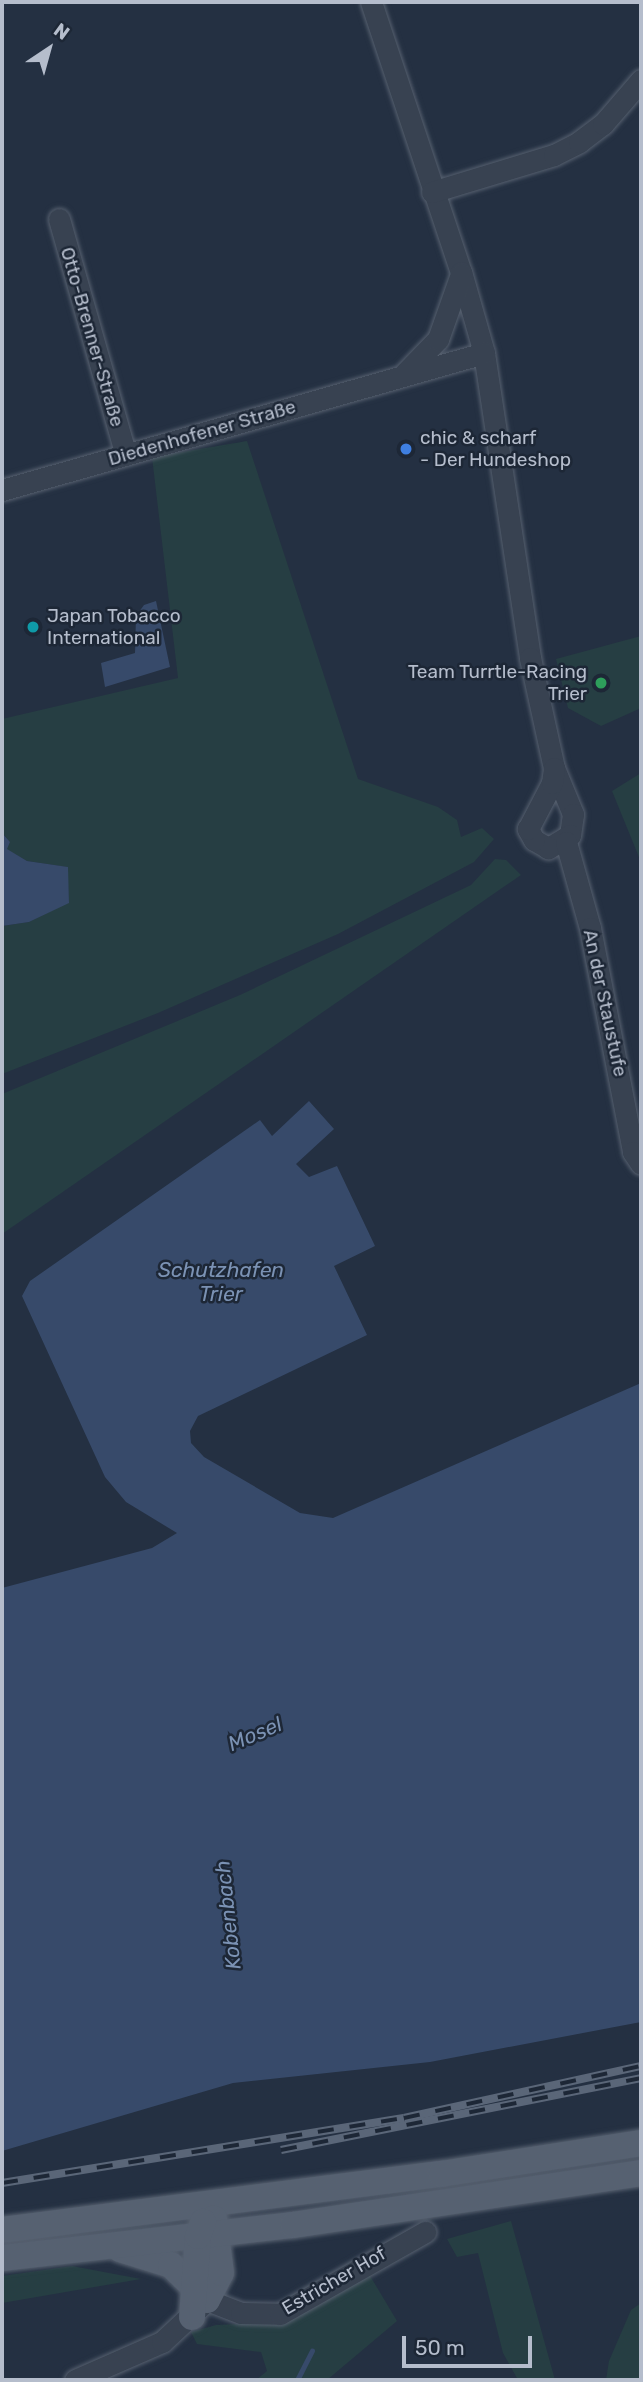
<!DOCTYPE html>
<html>
<head>
<meta charset="utf-8">
<style>
  body { margin:0 }
  #map { position:relative; width:643px; height:2382px; overflow:hidden; background:#243042; font-family:Rubik,sans-serif }
  div>[style] { position:absolute }
  .green>* { inset:0; background:#263e43 }
  .water>* { inset:0; background:#374a6a }
  .stream>* { height:5px; margin:-2.5px; padding:0 2.5px; transform-origin:2.5px; border-radius:2.5px; background:#374a6a }
  .roads { filter:drop-shadow(0 0 2px #56606f) drop-shadow(0 0 2px #56606f) }
  .minor>* { height:21px; margin:-10.5px; padding:0 10.5px; transform-origin:10.5px; border-radius:10.5px; background:#384251 }
  .major>* { height:26px; margin:-13px; padding:0 13px; transform-origin:13px; border-radius:13px; background:#566171 }
  .rail>* { height:8px; margin-top:-4px; transform-origin:0; background:repeating-linear-gradient(90deg,#1d2736 0 16px,#5a6678 0 32px); box-sizing:border-box; border-block:2px solid #5a6678 }
  .dots>* { width:19px; height:19px; translate:-50% -50%; box-sizing:border-box; border:4px solid #1d2736; border-radius:50% }
  span { translate:-50% -50%; white-space:nowrap; text-align:center; line-height:1.15; -webkit-text-stroke:5px #1d2736; paint-order:stroke }
  .street-label { font-size:19px; color:#b5bdcc }
  .poi-label { font-size:19px; color:#b5bdcc }
  .left { translate:0 -50%; text-align:left }
  .right { translate:-100% -50%; text-align:right }
  .water-label { font-size:21px; color:#7b92b4; font-style:italic }
  .frame { position:absolute; inset:0; border:4px solid #b5bdcc; pointer-events:none }
  .north { position:absolute; left:14px; top:14px; width:70px; height:70px; -webkit-text-stroke:5px #1d2736; paint-order:stroke; rotate:36deg; font-size:19px; font-weight:700; line-height:28px; text-align:center; color:#b5bdcc }
  .north::after { content:''; display:block; margin:auto; width:24px; height:32px; background:#b5bdcc; clip-path:polygon(50% 0,100% 100%,50% 72%,0 100%) }
  .scale { position:absolute; left:402px; top:2336px; width:130px; height:32px; box-sizing:border-box; border:4px solid #b5bdcc; border-top:0; padding-left:9px; font-size:21px; line-height:24px; white-space:nowrap; color:#b5bdcc; -webkit-text-stroke:5px #1d2736; paint-order:stroke }
</style>
</head>
<body>
<div id="map">
  <div class="green">
    <i style="clip-path:polygon(247px 441px,358px 779px,438px 807px,457px 820px,461px 837px,482px 828px,494px 839px,474px 862px,338px 934px,158px 1013px,2px 1074px,2px 926px,29px 922px,69px 902px,67px 867px,27px 861px,6px 849px,10px 842px,2px 833px,2px 719px,178px 678px,152px 457px)"></i>
    <i style="clip-path:polygon(641px 636px,641px 708px,601px 726px,568px 708px,556px 659px)"></i>
    <i style="clip-path:polygon(641px 773px,641px 862px,612px 791px)"></i>
    <i style="clip-path:polygon(495px 859px,506px 860px,521px 875px,2px 1234px,2px 1094px,240px 995px,471px 885px)"></i>
    <i style="clip-path:polygon(511px 2221px,555px 2380px,518px 2380px,503px 2353px,478px 2253px,457px 2257px,447px 2239px)"></i>
    <i style="clip-path:polygon(72px 2266px,141px 2279px,2px 2303px,2px 2276px)"></i>
    <i style="clip-path:polygon(369px 2274px,397px 2321px,327px 2380px,256px 2380px,267px 2371px,261px 2352px,197px 2344px,191px 2332px,216px 2325px,282px 2322px)"></i>
    <i style="clip-path:polygon(641px 2303px,641px 2380px,606px 2380px,609px 2361px,631px 2310px)"></i>
  </div>
  <div class="water">
    <i style="clip-path:polygon(156px 601px,170px 667px,105px 687px,101px 663px,135px 653px,136px 616px,144px 605px)"></i>
    <i style="clip-path:polygon(2px 833px,10px 842px,7px 849px,27px 861px,68px 867px,69px 903px,29px 922px,2px 926px)"></i>
    <i style="clip-path:polygon(309px 1101px,334px 1129px,296px 1164px,309px 1177px,337px 1166px,375px 1246px,334px 1266px,367px 1335px,198px 1416px,190px 1431px,191px 1443px,204px 1457px,300px 1513px,333px 1518px,641px 1383px,641px 2022px,430px 2062px,233px 2083px,2px 2151px,2px 1588px,152px 1548px,177px 1533px,126px 1502px,105px 1477px,22px 1296px,30px 1281px,260px 1120px,272px 1136px)"></i>
  </div>
  <div class="stream">
    <i style="left:297px;top:2380px;width:33px;rotate:-63deg"></i>
  </div>
  <div class="roads">
    <div class="minor">
      <i style="left:371px;top:2px;width:285px;rotate:71.6deg"></i>
      <i style="left:461px;top:272px;width:84px;rotate:74.1deg"></i>
      <i style="left:484px;top:353px;width:308px;rotate:81.4deg"></i>
      <i style="left:530px;top:658px;width:113px;rotate:77.7deg"></i>
      <i style="left:554px;top:768px;width:50px;rotate:67.6deg"></i>
      <i style="left:573px;top:814px;width:21px;rotate:98deg"></i>
      <i style="left:570px;top:835px;width:26px;rotate:149deg"></i>
      <i style="left:548px;top:848px;width:16px;rotate:-150deg"></i>
      <i style="left:534px;top:840px;width:13px;rotate:-119deg"></i>
      <i style="left:528px;top:829px;width:52px;rotate:-62.4deg"></i>
      <i style="left:552px;top:783px;width:15px;rotate:-82deg"></i>
      <i style="left:432px;top:192px;width:127px;rotate:-16.9deg"></i>
      <i style="left:554px;top:155px;width:28px;rotate:-27deg"></i>
      <i style="left:579px;top:142px;width:30px;rotate:-37deg"></i>
      <i style="left:603px;top:124px;width:58px;rotate:-49.2deg"></i>
      <i style="left:59px;top:219px;width:245px;rotate:74.2deg"></i>
      <i style="left:404px;top:374px;width:49px;rotate:-45.8deg"></i>
      <i style="left:438px;top:339px;width:69px;rotate:-70.5deg"></i>
      <i style="left:2px;top:490px;width:501px;rotate:-15.87deg"></i>
      <i style="left:566px;top:842px;width:89px;rotate:74.4deg"></i>
      <i style="left:590px;top:928px;width:228px;rotate:79.1deg"></i>
      <i style="left:633px;top:1152px;width:14px;rotate:56deg"></i>
      <i style="left:75px;top:2380px;width:95px;rotate:-23.6deg"></i>
      <i style="left:162px;top:2342px;width:62px;rotate:-43deg"></i>
      <i style="left:207px;top:2300px;width:36px;rotate:21deg"></i>
      <i style="left:241px;top:2313px;width:39px;rotate:1deg"></i>
      <i style="left:280px;top:2314px;width:167px;rotate:-29.5deg"></i>
    </div>
    <div class="major">
      <i style="left:2px;top:2230px;width:443px;rotate:-7.3deg"></i>
      <i style="left:441px;top:2174px;width:202px;rotate:-8.8deg"></i>
      <i style="left:120px;top:2249px;width:53px;rotate:17.4deg"></i>
      <i style="left:171px;top:2265px;width:50px;rotate:44.2deg"></i>
      <i style="left:207px;top:2300px;width:30px;rotate:-63deg"></i>
      <i style="left:221px;top:2273px;width:55px;rotate:-97.3deg"></i>
      <i style="left:2px;top:2258px;width:293px;rotate:-6.5deg"></i>
      <i style="left:293px;top:2225px;width:352px;rotate:-8.5deg"></i>
      <i style="left:192px;top:2317px;width:81px;rotate:-85.8deg"></i>
      <i style="left:198px;top:2236px;width:15px;rotate:-70deg"></i>
    </div>
  </div>
  <div class="rail">
    <i style="left:281px;top:2150px;width:367px;rotate:-11.3deg"></i>
    <i style="left:2px;top:2183px;width:407px;rotate:-9.2deg"></i>
    <i style="left:404px;top:2118px;width:243px;rotate:-12.4deg"></i>
  </div>
  <div class="dots">
    <i style="left:406px;top:449px;background:#3f7fe0"></i>
    <i style="left:33px;top:627px;background:#0f9aa8"></i>
    <i style="left:601px;top:683px;background:#2e9e5b"></i>
  </div>
  <div class="street-label">
    <span style="left:92px;top:337px;rotate:74deg">Otto-Brenner-Straße</span>
    <span style="left:202px;top:433px;rotate:-16deg">Diedenhofener Straße</span>
    <span style="left:605px;top:1003px;rotate:78deg">An der Staustufe</span>
    <span style="left:334px;top:2281px;rotate:-30deg">Estricher Hof</span>
  </div>
  <div class="poi-label">
    <span class="left" style="left:420px;top:449px">chic &amp; scharf<br>- Der Hundeshop</span>
    <span class="left" style="left:47px;top:627px">Japan Tobacco<br>International</span>
    <span class="right" style="left:587px;top:683px">Team Turrtle-Racing<br>Trier</span>
  </div>
  <div class="water-label">
    <span style="left:221px;top:1282px">Schutzhafen<br>Trier</span>
    <span style="left:255px;top:1734px;rotate:-23deg">Mosel</span>
    <span style="left:228px;top:1915px;rotate:-96deg">Kobenbach</span>
  </div>
  <div class="frame"></div>
  <div class="north">N</div>
  <div class="scale">50 m</div>
</div>
</body>
</html>
